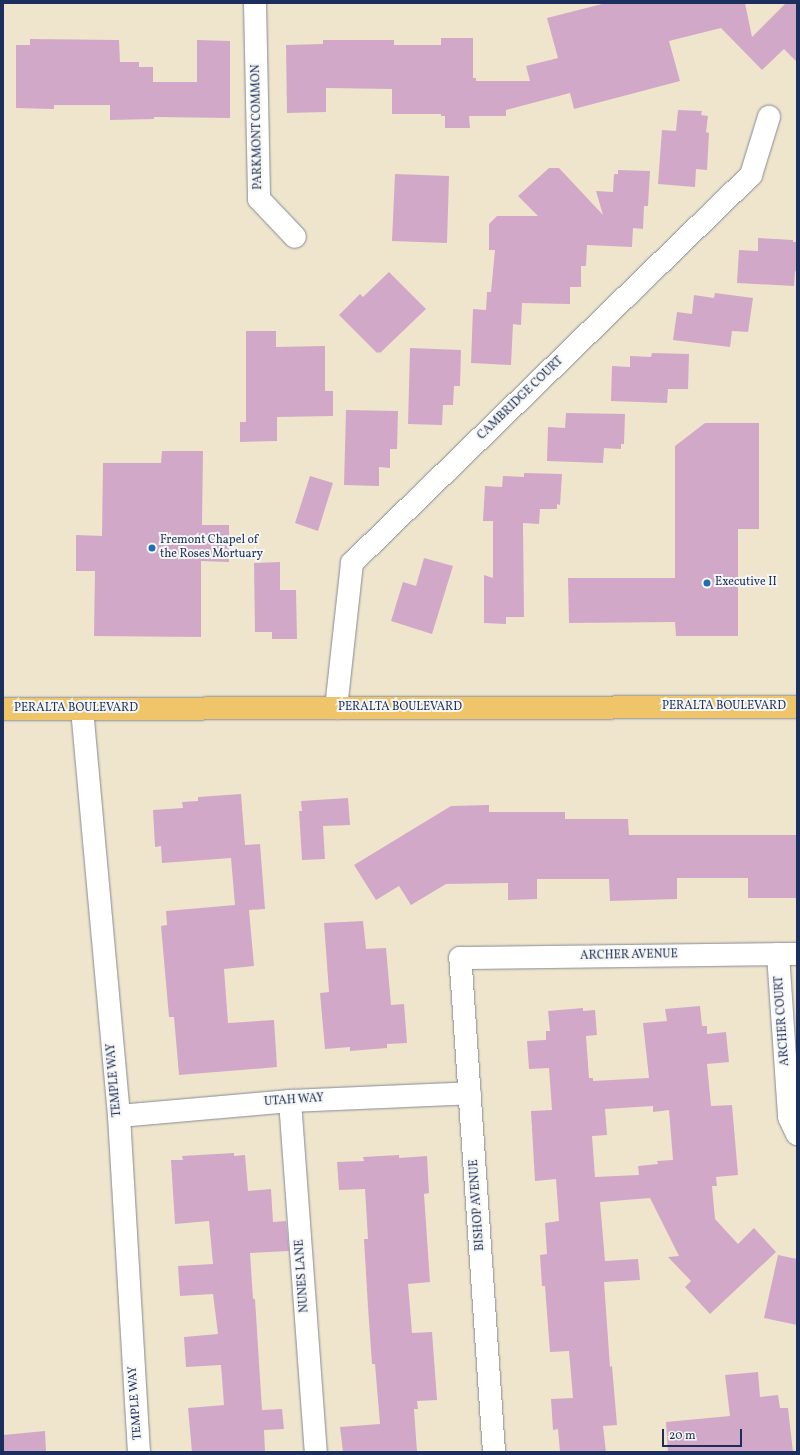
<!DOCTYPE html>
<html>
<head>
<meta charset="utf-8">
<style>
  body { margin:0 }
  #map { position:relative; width:800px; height:1455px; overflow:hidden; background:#efe5cc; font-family:Vollkorn,serif }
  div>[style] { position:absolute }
  .building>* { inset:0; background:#d2a8c9 }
  .roads { filter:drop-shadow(0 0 1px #858a95) drop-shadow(0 0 1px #858a95) }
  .minor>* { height:22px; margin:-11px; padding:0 11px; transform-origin:11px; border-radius:11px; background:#fff }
  .primary>* { height:22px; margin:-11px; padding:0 11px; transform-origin:11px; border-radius:11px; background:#f0c469 }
  .dots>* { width:11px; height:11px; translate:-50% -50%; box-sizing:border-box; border:2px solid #f6f6f2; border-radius:50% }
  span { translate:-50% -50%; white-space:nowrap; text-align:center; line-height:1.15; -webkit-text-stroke:4px #f6f6f2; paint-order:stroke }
  .street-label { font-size:12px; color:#1b2f5e }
  .poi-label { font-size:12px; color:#1b2f5e }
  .left { translate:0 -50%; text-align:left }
  .frame { position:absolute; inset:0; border:4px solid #1b2f5e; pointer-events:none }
  .scale { position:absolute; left:662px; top:1429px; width:80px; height:18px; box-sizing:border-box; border:2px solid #1b2f5e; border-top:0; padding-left:5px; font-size:12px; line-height:14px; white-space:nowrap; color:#1b2f5e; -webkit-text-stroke:3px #f6f6f2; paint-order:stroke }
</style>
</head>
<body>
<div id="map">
  <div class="building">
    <i style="clip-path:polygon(606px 3px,745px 3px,752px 37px,786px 3px,797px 3px,797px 62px,784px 49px,762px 70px,721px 28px,669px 41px,680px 81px,574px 109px,570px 93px,506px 110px,506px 116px,469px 116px,470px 128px,445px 128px,445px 116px,441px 116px,441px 114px,392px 114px,392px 89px,326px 88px,326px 112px,287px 113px,286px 45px,323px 44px,323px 40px,394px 40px,394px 45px,441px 45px,441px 38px,473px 38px,473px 78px,476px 78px,476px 81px,530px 81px,526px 66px,558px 58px,547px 18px)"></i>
    <i style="clip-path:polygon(30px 39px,119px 40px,120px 62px,139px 62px,139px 67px,153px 67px,153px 82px,197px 82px,197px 40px,230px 41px,230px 118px,154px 117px,154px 119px,110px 120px,110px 105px,54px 105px,54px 109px,16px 108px,16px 45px,30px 45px)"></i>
    <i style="clip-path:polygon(678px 110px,702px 111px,701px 115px,708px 116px,706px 132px,709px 133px,707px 170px,696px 169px,695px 187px,658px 184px,662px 130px,676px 131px)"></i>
    <i style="clip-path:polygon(549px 168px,559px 168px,603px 215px,596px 191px,613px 192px,614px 174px,618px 174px,618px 170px,650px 171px,648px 206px,644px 206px,643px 229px,633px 228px,632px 247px,587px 245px,586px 266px,581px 266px,581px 287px,570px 287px,570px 304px,522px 303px,521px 325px,513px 324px,511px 365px,471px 363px,473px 309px,486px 310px,487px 292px,491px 292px,495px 250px,489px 250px,489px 224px,497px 216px,538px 216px,518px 196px)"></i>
    <i style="clip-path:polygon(395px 174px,449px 176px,447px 243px,392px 241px)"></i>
    <i style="clip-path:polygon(758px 238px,793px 240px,793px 242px,797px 242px,797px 272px,795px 271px,794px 286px,737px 283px,739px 250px,758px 251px)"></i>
    <i style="clip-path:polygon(389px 272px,426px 309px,380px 353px,379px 352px,377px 353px,339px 315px,360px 294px,363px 297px)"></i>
    <i style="clip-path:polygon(715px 293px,753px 298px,748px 332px,732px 331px,730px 347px,673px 340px,677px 312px,692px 314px,694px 295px,714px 298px)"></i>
    <i style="clip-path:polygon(246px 331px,276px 331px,276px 347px,325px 346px,325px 391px,333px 391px,333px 416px,277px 417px,277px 441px,240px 442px,240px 422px,246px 422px)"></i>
    <i style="clip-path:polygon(410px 348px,461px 350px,460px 386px,454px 386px,453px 405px,443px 405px,442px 425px,408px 424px)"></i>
    <i style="clip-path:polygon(652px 353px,689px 354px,688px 389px,668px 389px,667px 403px,611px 401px,612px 366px,630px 367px,630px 356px,651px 357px)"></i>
    <i style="clip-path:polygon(346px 410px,398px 411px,397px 449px,390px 449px,390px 468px,379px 467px,379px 486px,344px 485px)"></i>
    <i style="clip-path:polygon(566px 413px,625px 414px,624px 444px,621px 444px,621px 449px,604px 448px,603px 463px,547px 461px,548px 427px,565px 428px)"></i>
    <i style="clip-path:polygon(705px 423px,759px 423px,759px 529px,738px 529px,738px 636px,676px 636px,675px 622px,569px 623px,568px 578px,675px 578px,675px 446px)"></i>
    <i style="clip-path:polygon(162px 451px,203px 451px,202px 525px,229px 525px,229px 562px,201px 561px,201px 637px,94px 636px,95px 571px,76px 571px,76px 535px,102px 536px,103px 463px,161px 463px)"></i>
    <i style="clip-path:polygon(524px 473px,562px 474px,560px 505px,557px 504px,557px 509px,540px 509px,539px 524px,523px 523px,524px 617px,506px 617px,506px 624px,484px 623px,484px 575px,493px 578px,493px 521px,483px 521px,485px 486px,502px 487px,503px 476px,524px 477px)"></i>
    <i style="clip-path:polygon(310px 476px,333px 483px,318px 531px,295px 523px)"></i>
    <i style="clip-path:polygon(424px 558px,453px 566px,432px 634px,391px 621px,403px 582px,416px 586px)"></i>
    <i style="clip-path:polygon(280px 562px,280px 590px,296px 590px,297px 639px,272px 639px,272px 632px,255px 632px,254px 563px)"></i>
    <i style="clip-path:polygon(241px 794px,245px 845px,260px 844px,265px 909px,249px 910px,254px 966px,224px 969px,228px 1023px,274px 1020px,277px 1067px,179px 1075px,174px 1017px,169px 1017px,161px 926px,167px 925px,166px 911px,235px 905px,231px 858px,162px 863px,161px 846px,155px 847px,153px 810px,183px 808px,182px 802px,198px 801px,198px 797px)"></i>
    <i style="clip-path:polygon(348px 798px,350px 825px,323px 826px,325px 859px,302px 860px,299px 811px,302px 811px,301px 801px)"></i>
    <i style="clip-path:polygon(489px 805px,489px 812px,565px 812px,565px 819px,628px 819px,629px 835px,797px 835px,797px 898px,748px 898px,748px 878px,677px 878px,677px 899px,610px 901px,609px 879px,537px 879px,537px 899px,508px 900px,508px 883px,446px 884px,411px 905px,399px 886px,376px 900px,354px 865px,451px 806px)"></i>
    <i style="clip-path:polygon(363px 921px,366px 949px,386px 948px,391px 1005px,404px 1004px,407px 1043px,387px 1044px,387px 1048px,350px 1051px,350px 1047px,325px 1049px,320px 993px,329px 992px,324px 923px)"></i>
    <i style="clip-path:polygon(evenodd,700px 1006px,702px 1026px,707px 1026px,707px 1034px,726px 1032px,729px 1062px,707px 1064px,711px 1106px,732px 1105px,738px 1175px,716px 1177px,717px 1186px,712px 1186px,715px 1219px,738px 1244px,754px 1228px,776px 1252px,710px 1314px,685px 1287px,691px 1281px,668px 1257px,679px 1256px,650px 1198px,600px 1202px,605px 1261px,638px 1259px,640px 1280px,604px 1282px,610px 1367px,612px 1366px,617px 1425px,603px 1426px,606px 1452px,560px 1452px,558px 1429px,553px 1430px,551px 1399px,573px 1398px,569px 1351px,550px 1352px,545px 1286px,542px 1286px,540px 1255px,547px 1254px,545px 1223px,559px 1221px,556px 1179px,535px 1181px,531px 1111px,552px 1110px,549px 1068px,529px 1069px,527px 1041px,546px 1040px,546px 1031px,550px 1031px,548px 1011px,583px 1008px,583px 1011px,595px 1010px,597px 1035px,586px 1036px,589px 1078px,593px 1078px,593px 1081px,649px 1078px,643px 1023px,667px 1021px,665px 1009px,700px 1006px,653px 1106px,653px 1112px,669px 1110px,673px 1160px,657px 1161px,658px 1164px,638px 1166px,639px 1175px,595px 1177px,592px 1136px,607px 1135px,605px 1109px,653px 1106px)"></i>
    <i style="clip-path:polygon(234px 1153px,234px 1156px,245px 1155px,248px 1191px,271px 1189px,273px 1222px,286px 1221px,289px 1251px,250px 1253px,253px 1299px,255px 1299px,262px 1410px,282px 1409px,284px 1429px,264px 1430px,265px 1452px,192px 1452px,188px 1408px,224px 1405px,221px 1365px,186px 1367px,184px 1337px,218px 1334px,213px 1294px,180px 1296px,178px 1266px,213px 1264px,209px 1221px,175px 1224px,171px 1160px,183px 1160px,182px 1156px)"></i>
    <i style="clip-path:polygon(399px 1155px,399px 1158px,427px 1156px,429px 1193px,424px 1194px,430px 1282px,408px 1284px,412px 1333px,432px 1332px,437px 1400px,417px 1401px,418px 1409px,414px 1409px,417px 1452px,343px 1452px,340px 1427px,380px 1424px,375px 1364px,372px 1364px,368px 1307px,364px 1239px,368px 1239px,365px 1189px,339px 1190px,337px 1162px,364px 1161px,363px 1157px)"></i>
    <i style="clip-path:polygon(778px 1255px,797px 1259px,797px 1325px,764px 1318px)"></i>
    <i style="clip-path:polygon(758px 1372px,760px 1397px,778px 1395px,780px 1408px,788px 1408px,793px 1452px,668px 1452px,666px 1422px,730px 1416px,725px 1375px)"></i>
    <i style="clip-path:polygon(45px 1431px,46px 1452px,3px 1452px,3px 1435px)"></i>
  </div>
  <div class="roads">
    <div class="minor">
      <i style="left:255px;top:3px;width:196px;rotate:88.8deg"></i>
      <i style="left:259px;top:199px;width:52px;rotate:46.5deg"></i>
      <i style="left:336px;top:708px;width:146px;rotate:-83.7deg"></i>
      <i style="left:352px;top:563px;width:557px;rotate:-44.2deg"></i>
      <i style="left:751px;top:175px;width:61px;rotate:-72.8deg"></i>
      <i style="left:82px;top:709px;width:409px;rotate:84.8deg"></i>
      <i style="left:119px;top:1116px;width:337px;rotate:86.6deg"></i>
      <i style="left:778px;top:954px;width:163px;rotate:86.1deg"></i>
      <i style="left:789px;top:1117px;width:19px;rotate:65deg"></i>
      <i style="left:290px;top:1101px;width:352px;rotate:85.8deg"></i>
      <i style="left:119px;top:1116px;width:172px;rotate:-5deg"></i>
      <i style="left:290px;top:1101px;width:180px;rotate:-2.5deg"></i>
      <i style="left:494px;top:1452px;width:495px;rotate:-93.9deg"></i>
      <i style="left:460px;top:958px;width:337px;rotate:-0.7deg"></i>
    </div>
    <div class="primary">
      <i style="left:3px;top:709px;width:794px;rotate:-0.14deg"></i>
    </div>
  </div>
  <div class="dots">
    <i style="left:152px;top:548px;background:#1f6fb2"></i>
    <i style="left:707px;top:583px;background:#1f6fb2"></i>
  </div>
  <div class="street-label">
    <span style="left:258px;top:127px;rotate:-91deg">PARKMONT COMMON</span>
    <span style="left:521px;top:399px;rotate:-44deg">CAMBRIDGE COURT</span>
    <span style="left:724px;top:707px">PERALTA BOULEVARD</span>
    <span style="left:400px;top:708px">PERALTA BOULEVARD</span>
    <span style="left:76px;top:709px">PERALTA BOULEVARD</span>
    <span style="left:629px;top:956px;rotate:-1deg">ARCHER AVENUE</span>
    <span style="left:783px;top:1021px;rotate:-94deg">ARCHER COURT</span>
    <span style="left:115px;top:1080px;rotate:-95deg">TEMPLE WAY</span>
    <span style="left:294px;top:1101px;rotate:-4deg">UTAH WAY</span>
    <span style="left:478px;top:1205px;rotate:-94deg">BISHOP AVENUE</span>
    <span style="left:303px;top:1276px;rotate:-94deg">NUNES LANE</span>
    <span style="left:136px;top:1403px;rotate:-94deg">TEMPLE WAY</span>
  </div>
  <div class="poi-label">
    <span class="left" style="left:160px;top:548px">Fremont Chapel of<br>the Roses Mortuary</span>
    <span class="left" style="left:715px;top:583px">Executive II</span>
  </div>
  <div class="frame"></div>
  <div class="scale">20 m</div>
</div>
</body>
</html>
